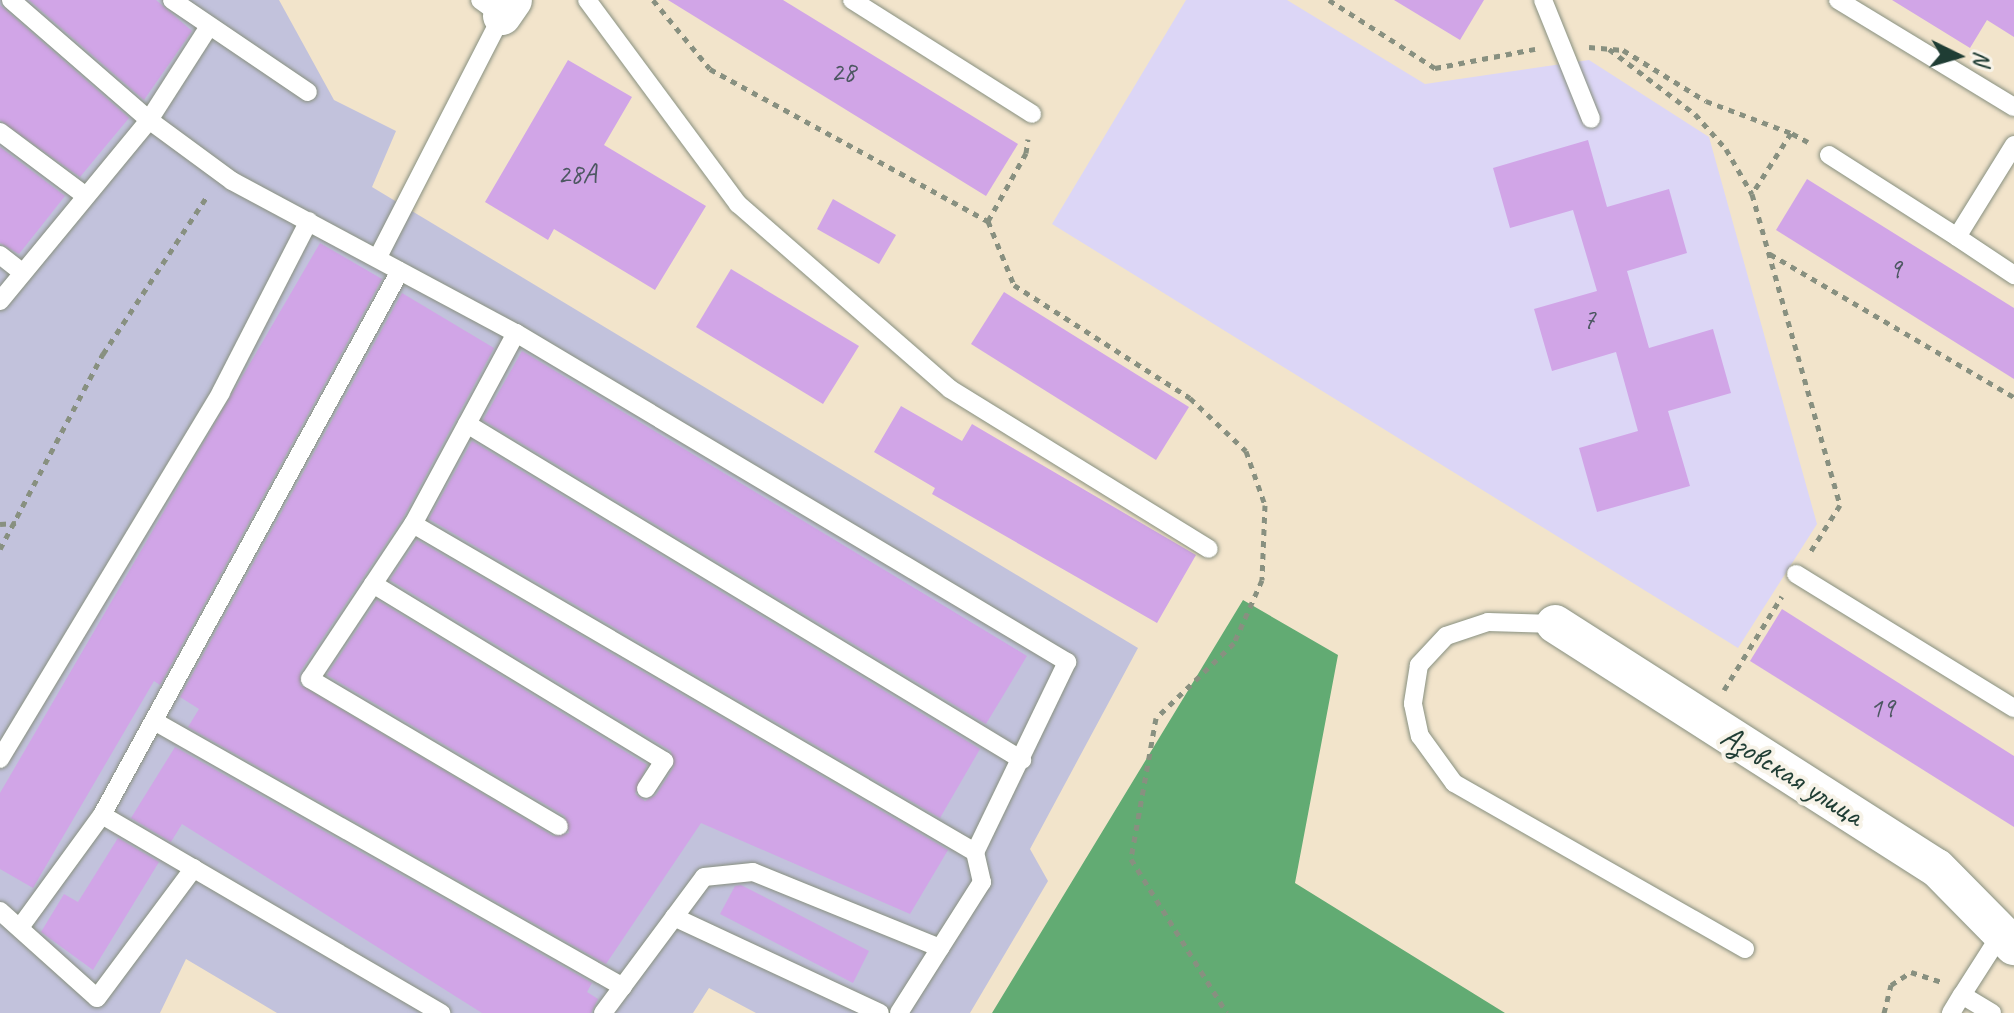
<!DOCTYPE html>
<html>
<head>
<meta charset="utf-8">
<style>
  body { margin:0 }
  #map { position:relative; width:2014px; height:1013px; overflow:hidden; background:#f2e4cb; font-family:Caveat,sans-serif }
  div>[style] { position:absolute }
  .built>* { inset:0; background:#dcd6f6 }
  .industrial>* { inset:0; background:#c2c2dc }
  .forest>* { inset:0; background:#62ab73 }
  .building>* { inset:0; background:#d1a5e7 }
  .path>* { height:5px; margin-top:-2.5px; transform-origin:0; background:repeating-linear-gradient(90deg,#889080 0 6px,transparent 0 12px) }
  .roads { filter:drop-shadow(0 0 2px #889080) drop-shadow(0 0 2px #889080) }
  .service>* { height:18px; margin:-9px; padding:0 9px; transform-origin:9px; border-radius:9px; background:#fff }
  .minor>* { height:38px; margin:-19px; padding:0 19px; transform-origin:19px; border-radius:19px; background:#fff }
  span { translate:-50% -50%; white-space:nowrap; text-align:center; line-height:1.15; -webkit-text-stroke:8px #f7f3e8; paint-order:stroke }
  .number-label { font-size:28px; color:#4c5761 }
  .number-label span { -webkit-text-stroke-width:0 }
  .street-label { font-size:32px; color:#1f3d34 }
  .north { position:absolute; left:1918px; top:16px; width:80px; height:80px; -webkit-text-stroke:6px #f7f3e8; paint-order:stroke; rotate:95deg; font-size:22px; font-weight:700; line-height:32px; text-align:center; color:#1f3d34 }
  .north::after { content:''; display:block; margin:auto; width:28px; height:36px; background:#1f3d34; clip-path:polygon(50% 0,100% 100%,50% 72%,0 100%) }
</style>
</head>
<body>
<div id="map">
  <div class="built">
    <i style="clip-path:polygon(1186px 0,1287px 0,1425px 84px,1589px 60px,1709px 137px,1817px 524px,1738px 648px,1052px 224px)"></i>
  </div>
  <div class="industrial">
    <i style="clip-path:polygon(0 0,279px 0,334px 100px,396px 131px,372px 187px,1138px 648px,1030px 849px,1048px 881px,970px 1013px,756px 1013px,709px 988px,693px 1013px,277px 1013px,186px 959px,160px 1013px,0 1013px)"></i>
  </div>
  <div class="forest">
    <i style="clip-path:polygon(1243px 600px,1338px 655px,1295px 883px,1505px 1013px,992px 1013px)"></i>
  </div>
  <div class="building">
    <i style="clip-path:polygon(29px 0,156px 0,192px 31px,144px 100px)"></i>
    <i style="clip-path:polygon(668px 0,783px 0,1018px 144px,986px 196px)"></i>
    <i style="clip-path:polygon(1394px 0,1484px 0,1460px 40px)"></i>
    <i style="clip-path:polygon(1892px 0,2014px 0,2014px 37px,1987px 20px,1970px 48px)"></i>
    <i style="clip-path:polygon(0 5px,129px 118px,80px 177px,0 120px)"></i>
    <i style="clip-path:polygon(568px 60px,632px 97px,604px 145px,706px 206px,655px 290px,554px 229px,548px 240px,485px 202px)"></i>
    <i style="clip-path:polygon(1588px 140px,1607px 207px,1669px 189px,1687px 253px,1627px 271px,1649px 348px,1713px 329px,1731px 393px,1668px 411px,1690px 486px,1597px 512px,1579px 448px,1638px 431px,1616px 352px,1552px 371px,1534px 309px,1597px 291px,1573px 210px,1510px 228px,1493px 168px)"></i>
    <i style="clip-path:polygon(0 147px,65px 196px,19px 254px,0 243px)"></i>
    <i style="clip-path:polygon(1807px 179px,2014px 308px,2014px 379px,1776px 230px)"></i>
    <i style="clip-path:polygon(833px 199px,896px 235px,879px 264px,817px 229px)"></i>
    <i style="clip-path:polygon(320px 243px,382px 279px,160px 685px,154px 681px,33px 888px,0 869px,0 793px)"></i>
    <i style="clip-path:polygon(731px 269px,859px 346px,823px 404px,696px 327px)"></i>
    <i style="clip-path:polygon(1004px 292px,1189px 407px,1156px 460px,971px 344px)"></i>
    <i style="clip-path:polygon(402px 293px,494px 348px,403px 518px,300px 672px,300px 685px,553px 836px,569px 833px,565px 816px,327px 675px,377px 600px,647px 765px,635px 794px,645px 801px,656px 795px,674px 767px,671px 751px,390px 580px,417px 540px,948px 850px,910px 914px,701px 823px,606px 964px,188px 727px,199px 709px,180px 697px)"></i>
    <i style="clip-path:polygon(522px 351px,1027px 656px,986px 724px,483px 420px)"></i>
    <i style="clip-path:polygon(901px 406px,962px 441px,972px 424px,1196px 555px,1157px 623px,932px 494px,935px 488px,874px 452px)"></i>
    <i style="clip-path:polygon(472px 441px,980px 749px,940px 818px,429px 519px)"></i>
    <i style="clip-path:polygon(1782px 609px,2014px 756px,2014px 827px,1750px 661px)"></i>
    <i style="clip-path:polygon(175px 747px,592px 983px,587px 992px,598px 999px,591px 1013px,482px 1013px,182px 824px,171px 842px,131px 818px)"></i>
    <i style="clip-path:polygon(118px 838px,159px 862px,93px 970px,41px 932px,64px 894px,78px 902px)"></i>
    <i style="clip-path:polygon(741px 885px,869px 951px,853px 983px,720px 914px,735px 886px)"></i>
  </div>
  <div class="path">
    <i style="left:653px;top:0;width:89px;rotate:50.4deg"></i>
    <i style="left:710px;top:69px;width:317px;rotate:28.7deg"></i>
    <i style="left:988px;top:221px;width:69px;rotate:67.9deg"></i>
    <i style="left:1014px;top:285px;width:209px;rotate:32.7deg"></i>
    <i style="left:1190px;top:398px;width:77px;rotate:43.4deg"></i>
    <i style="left:1246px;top:451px;width:57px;rotate:70.6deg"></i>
    <i style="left:1265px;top:505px;width:75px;rotate:92.3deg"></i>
    <i style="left:1262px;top:580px;width:69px;rotate:114deg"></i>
    <i style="left:1234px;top:643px;width:108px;rotate:136.1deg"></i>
    <i style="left:1156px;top:718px;width:143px;rotate:100.1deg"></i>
    <i style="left:1131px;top:859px;width:181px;rotate:58.1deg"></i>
    <i style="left:1329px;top:0;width:126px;rotate:32.7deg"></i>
    <i style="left:1435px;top:68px;width:102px;rotate:-10.8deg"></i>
    <i style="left:1589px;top:47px;width:34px;rotate:5deg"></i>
    <i style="left:1623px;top:50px;width:97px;rotate:31.6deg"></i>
    <i style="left:1706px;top:101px;width:91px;rotate:20.6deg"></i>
    <i style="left:1609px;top:49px;width:108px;rotate:37.1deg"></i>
    <i style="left:1695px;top:114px;width:47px;rotate:48.5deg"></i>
    <i style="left:1726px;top:149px;width:52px;rotate:60deg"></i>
    <i style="left:1808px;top:142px;width:19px;rotate:-152deg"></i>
    <i style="left:1791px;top:133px;width:72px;rotate:122.6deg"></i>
    <i style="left:1752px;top:194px;width:323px;rotate:74.2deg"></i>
    <i style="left:1840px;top:505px;width:58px;rotate:122.3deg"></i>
    <i style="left:988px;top:221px;width:78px;rotate:-60.8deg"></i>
    <i style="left:1026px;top:153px;width:14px;rotate:-82deg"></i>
    <i style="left:1770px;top:254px;width:283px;rotate:30.4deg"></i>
    <i style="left:0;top:524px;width:16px;rotate:-4deg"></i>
    <i style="left:0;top:549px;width:221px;rotate:-62.2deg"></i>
    <i style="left:103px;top:354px;width:191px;rotate:-56.6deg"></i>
    <i style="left:1724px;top:690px;width:110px;rotate:-58.3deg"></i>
    <i style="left:1884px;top:1013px;width:29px;rotate:-76deg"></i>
    <i style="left:1891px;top:985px;width:24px;rotate:-33deg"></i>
    <i style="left:1911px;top:972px;width:32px;rotate:18deg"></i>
  </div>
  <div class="roads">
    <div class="service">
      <i style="left:11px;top:0;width:183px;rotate:41deg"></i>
      <i style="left:149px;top:120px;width:103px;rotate:36.3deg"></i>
      <i style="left:232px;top:181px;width:322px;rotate:28.2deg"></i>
      <i style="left:516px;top:333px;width:642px;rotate:30.84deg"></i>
      <i style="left:1067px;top:662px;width:211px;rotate:115.8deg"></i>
      <i style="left:172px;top:0;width:164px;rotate:34.1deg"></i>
      <i style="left:587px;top:0;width:254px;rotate:53.5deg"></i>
      <i style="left:738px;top:204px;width:281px;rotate:41.1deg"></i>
      <i style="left:950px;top:389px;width:304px;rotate:31.7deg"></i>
      <i style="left:852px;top:0;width:213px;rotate:32.3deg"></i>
      <i style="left:1543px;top:0;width:128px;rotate:68deg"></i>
      <i style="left:1838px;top:0;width:206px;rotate:31.3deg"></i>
      <i style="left:0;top:132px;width:107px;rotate:36.7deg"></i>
      <i style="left:2014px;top:145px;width:108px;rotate:121.8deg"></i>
      <i style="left:1957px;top:237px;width:69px;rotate:33.7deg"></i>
      <i style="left:1829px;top:155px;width:152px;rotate:32.6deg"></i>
      <i style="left:0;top:255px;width:29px;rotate:38deg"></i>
      <i style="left:378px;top:257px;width:271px;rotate:-62.8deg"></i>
      <i style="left:502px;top:16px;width:27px;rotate:-144deg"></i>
      <i style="left:0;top:301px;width:234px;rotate:-50.5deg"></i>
      <i style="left:149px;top:120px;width:109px;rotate:-57.3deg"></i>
      <i style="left:516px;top:333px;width:217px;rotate:118.3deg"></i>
      <i style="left:413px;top:524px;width:186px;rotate:123.6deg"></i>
      <i style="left:310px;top:679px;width:289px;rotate:30.6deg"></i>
      <i style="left:467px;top:424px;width:649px;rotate:31.19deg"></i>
      <i style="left:413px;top:524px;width:651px;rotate:30.27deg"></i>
      <i style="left:975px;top:852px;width:31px;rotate:77deg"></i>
      <i style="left:982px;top:882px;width:155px;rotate:122.4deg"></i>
      <i style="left:1796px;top:574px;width:256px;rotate:31.6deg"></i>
      <i style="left:373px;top:584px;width:341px;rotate:31.3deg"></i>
      <i style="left:664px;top:761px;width:33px;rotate:123deg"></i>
      <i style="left:1555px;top:624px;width:67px;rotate:-178.3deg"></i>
      <i style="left:1488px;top:622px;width:44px;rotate:161.6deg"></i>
      <i style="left:1446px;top:636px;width:40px;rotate:133deg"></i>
      <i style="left:1419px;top:665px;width:39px;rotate:99deg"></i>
      <i style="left:1413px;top:704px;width:33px;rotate:78deg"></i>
      <i style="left:1420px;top:736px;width:58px;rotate:54.1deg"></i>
      <i style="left:1454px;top:783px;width:335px;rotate:29.7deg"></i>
      <i style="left:154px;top:721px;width:539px;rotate:29.56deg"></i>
      <i style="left:0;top:759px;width:428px;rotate:-58.9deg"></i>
      <i style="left:221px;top:392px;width:192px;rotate:-62.8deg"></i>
      <i style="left:102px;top:815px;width:393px;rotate:30.3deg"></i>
      <i style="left:0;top:911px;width:130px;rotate:41.9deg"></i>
      <i style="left:97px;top:998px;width:162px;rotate:-53.3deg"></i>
      <i style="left:674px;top:917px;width:227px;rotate:25deg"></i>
      <i style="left:21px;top:926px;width:137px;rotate:-53.9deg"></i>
      <i style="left:102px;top:815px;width:620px;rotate:-61.29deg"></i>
      <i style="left:603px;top:1013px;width:169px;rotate:-53.4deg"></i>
      <i style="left:704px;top:877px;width:49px;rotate:-5.8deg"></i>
      <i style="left:753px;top:872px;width:202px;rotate:22.1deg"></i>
      <i style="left:1951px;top:1013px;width:21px;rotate:-59deg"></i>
      <i style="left:1992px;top:1013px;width:35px;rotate:-149deg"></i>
      <i style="left:1962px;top:995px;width:72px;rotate:-57.4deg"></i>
    </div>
    <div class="minor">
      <i style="left:502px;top:16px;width:19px;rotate:-55deg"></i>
      <i style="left:1555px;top:624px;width:453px;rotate:32.6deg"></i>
      <i style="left:1937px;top:868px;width:110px;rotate:45.4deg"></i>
    </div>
  </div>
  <div class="number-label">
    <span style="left:843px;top:72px">28</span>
    <span style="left:577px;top:174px">28А</span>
    <span style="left:1895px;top:269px">9</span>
    <span style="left:1589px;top:319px">7</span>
    <span style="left:1882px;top:708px">19</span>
  </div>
  <div class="street-label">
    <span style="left:1792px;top:776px;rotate:32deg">Азовская улица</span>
  </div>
  <div class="north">N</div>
</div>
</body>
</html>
